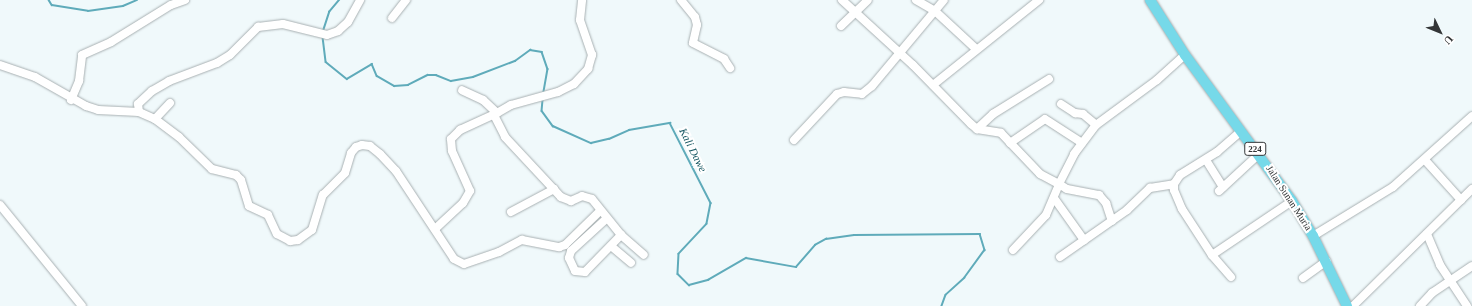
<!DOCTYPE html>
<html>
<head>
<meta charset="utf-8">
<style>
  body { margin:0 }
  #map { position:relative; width:1472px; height:306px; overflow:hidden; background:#f0f9fb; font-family:"Times New Roman",serif }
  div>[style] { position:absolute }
  .stream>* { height:1.5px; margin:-0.75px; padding:0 0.75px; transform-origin:0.75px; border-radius:0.75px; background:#5fabba }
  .roads { filter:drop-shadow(0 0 1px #a8b0b2) drop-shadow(0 0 1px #a8b0b2) }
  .minor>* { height:8px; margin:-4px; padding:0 4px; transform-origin:4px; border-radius:4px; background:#fff }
  .major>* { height:10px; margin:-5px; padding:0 5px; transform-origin:5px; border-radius:5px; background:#76d9e9 }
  span { translate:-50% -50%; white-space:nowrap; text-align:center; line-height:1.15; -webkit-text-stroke:4px #fff; paint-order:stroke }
  .shield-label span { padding:1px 3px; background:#fff; border:1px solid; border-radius:3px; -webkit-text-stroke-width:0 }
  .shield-label { font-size:9px; color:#333637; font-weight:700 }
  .street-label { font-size:10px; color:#333637 }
  .water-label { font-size:11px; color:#165762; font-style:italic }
  .north { position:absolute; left:1420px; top:12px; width:40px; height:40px; -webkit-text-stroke:3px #fff; paint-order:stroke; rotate:133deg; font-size:11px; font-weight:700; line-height:16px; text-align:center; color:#333637 }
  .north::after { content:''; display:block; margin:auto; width:14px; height:18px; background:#333637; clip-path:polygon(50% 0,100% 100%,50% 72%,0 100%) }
</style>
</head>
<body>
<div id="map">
  <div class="stream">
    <i style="left:49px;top:0;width:6px;rotate:59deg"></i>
    <i style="left:52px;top:5px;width:36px;rotate:9deg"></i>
    <i style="left:88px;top:11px;width:35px;rotate:-8deg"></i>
    <i style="left:123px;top:6px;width:15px;rotate:-23deg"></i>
    <i style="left:323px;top:31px;width:20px;rotate:-72deg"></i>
    <i style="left:329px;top:12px;width:16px;rotate:-50deg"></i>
    <i style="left:323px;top:37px;width:25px;rotate:83deg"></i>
    <i style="left:326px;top:62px;width:27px;rotate:39deg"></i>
    <i style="left:347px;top:79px;width:29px;rotate:-31deg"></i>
    <i style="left:372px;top:64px;width:13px;rotate:67deg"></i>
    <i style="left:377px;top:76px;width:20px;rotate:30deg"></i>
    <i style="left:394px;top:86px;width:14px;rotate:-4deg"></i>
    <i style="left:408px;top:85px;width:22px;rotate:-27deg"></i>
    <i style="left:428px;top:75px;width:8px"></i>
    <i style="left:436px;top:75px;width:16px;rotate:22deg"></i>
    <i style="left:451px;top:81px;width:22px;rotate:-10deg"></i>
    <i style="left:473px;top:77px;width:45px;rotate:-20.9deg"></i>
    <i style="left:515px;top:61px;width:19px;rotate:-36deg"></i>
    <i style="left:530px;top:50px;width:12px;rotate:9deg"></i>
    <i style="left:542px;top:52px;width:18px;rotate:71deg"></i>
    <i style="left:548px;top:69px;width:23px;rotate:100deg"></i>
    <i style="left:543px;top:100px;width:11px;rotate:95deg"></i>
    <i style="left:542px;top:111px;width:19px;rotate:54deg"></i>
    <i style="left:553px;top:126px;width:42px;rotate:24.1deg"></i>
    <i style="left:591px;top:143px;width:18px;rotate:-13deg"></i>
    <i style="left:609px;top:139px;width:22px;rotate:-24deg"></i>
    <i style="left:629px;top:130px;width:42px;rotate:-9.7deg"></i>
    <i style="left:670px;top:123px;width:90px;rotate:62.9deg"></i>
    <i style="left:711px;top:203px;width:21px;rotate:101deg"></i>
    <i style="left:707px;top:224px;width:41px;rotate:133deg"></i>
    <i style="left:679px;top:254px;width:20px;rotate:93deg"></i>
    <i style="left:678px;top:274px;width:16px;rotate:45deg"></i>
    <i style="left:689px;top:285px;width:20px;rotate:-15deg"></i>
    <i style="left:708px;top:280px;width:44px;rotate:-30.1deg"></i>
    <i style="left:746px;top:258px;width:51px;rotate:10.2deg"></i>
    <i style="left:796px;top:267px;width:29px;rotate:-49deg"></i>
    <i style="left:815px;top:245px;width:13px;rotate:-29deg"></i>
    <i style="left:826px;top:239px;width:28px;rotate:-8deg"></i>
    <i style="left:854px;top:235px;width:126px;rotate:-0.5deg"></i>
    <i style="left:980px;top:234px;width:17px;rotate:73deg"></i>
    <i style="left:985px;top:250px;width:34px;rotate:126deg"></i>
    <i style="left:965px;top:278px;width:25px;rotate:138deg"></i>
    <i style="left:946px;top:295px;width:12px;rotate:110deg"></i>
  </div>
  <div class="roads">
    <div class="minor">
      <i style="left:681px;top:0;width:22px;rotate:51deg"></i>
      <i style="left:695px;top:17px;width:8px;rotate:76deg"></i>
      <i style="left:697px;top:25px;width:18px;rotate:103deg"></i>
      <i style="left:693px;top:43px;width:35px;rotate:27deg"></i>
      <i style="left:724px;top:59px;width:11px;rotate:56deg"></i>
      <i style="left:842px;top:0;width:96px;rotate:42.5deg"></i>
      <i style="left:913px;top:65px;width:83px;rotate:45.5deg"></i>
      <i style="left:971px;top:124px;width:8px;rotate:40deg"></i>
      <i style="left:977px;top:129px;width:24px;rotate:9deg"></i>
      <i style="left:1001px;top:133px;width:57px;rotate:46.4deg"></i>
      <i style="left:1040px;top:174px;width:21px;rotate:28deg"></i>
      <i style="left:1059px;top:184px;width:34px;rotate:-63deg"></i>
      <i style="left:1074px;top:154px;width:36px;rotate:-53deg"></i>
      <i style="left:1096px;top:125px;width:76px;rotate:-36.4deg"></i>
      <i style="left:1157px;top:80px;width:38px;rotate:-42deg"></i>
      <i style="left:916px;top:0;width:22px;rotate:30deg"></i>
      <i style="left:935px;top:11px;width:56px;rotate:42.8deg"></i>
      <i style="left:392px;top:18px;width:23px;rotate:-52deg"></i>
      <i style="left:841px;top:26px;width:37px;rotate:-44deg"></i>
      <i style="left:0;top:65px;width:37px;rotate:19deg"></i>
      <i style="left:35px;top:77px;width:59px;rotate:29.6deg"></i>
      <i style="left:86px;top:106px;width:13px;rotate:18deg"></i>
      <i style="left:98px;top:110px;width:41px;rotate:2.8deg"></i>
      <i style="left:139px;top:112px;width:17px;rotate:24deg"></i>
      <i style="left:155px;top:119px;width:30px;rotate:37deg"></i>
      <i style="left:179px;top:137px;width:46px;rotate:44.1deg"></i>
      <i style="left:212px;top:169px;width:25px;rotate:14deg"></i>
      <i style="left:236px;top:175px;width:7px;rotate:45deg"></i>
      <i style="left:241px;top:180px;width:27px;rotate:73deg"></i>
      <i style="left:249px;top:206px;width:21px;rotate:25deg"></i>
      <i style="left:268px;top:215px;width:21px;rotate:65deg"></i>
      <i style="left:277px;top:234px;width:15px;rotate:28deg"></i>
      <i style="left:290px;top:241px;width:8px;rotate:-7deg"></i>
      <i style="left:298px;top:240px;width:17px;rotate:-36deg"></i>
      <i style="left:312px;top:230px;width:37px;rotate:-73deg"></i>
      <i style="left:323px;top:195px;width:31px;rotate:-45deg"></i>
      <i style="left:345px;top:173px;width:21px;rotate:-73deg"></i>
      <i style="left:351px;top:153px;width:8px;rotate:-50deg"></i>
      <i style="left:356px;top:147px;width:6px;rotate:-18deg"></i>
      <i style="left:362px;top:145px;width:8px;rotate:7deg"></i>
      <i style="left:370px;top:146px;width:13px;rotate:39deg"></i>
      <i style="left:380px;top:154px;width:23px;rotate:47deg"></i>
      <i style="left:396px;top:171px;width:105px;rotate:56.6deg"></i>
      <i style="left:454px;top:259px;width:11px;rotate:27deg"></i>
      <i style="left:464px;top:264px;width:37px;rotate:-19deg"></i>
      <i style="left:499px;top:252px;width:26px;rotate:-28deg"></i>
      <i style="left:522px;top:240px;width:38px;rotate:11deg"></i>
      <i style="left:559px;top:247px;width:6px;rotate:-18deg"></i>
      <i style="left:565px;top:245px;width:49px;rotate:-44.2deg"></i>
      <i style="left:933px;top:85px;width:136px;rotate:-38.7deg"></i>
      <i style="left:71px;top:100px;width:21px;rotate:-67deg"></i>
      <i style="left:79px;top:81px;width:26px;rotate:-83deg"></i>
      <i style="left:82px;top:55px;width:32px;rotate:-24deg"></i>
      <i style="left:111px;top:42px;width:70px;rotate:-31.7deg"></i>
      <i style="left:171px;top:5px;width:15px;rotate:-20deg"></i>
      <i style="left:1061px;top:104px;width:17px;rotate:33deg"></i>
      <i style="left:1075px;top:113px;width:8px;rotate:7deg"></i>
      <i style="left:1083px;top:114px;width:17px;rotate:40deg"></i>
      <i style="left:139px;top:112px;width:8px;rotate:-97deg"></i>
      <i style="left:138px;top:104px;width:19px;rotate:-43deg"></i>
      <i style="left:152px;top:91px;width:20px;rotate:-30deg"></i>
      <i style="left:169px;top:81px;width:51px;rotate:-20.6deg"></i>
      <i style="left:217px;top:63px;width:15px;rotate:-32deg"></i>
      <i style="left:230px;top:55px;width:40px;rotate:-45deg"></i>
      <i style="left:258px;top:27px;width:25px;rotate:-7deg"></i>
      <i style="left:283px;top:24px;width:45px;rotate:14deg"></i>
      <i style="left:327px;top:35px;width:12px;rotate:-20deg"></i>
      <i style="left:338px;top:31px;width:13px;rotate:-42deg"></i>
      <i style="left:348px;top:22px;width:25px;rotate:-61deg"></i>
      <i style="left:497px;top:113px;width:16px;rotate:-30deg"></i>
      <i style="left:511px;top:105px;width:49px;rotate:-15.5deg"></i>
      <i style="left:558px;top:92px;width:18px;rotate:-27deg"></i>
      <i style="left:574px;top:84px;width:21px;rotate:-47deg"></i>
      <i style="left:588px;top:69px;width:15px;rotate:-74deg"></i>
      <i style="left:592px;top:55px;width:37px;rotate:-109deg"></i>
      <i style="left:580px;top:20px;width:20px;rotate:-84deg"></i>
      <i style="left:494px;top:115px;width:25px;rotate:63deg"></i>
      <i style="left:505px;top:137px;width:82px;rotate:47deg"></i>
      <i style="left:561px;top:197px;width:11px;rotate:22deg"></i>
      <i style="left:571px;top:201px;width:12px;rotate:-24deg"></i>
      <i style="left:582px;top:196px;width:10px;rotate:17deg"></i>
      <i style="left:592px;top:199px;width:46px;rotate:51.1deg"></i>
      <i style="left:621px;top:235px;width:30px;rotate:41deg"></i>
      <i style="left:155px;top:119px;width:22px;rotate:-47deg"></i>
      <i style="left:977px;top:129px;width:22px;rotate:-43deg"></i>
      <i style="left:993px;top:114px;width:66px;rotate:-32deg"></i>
      <i style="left:794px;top:140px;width:63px;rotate:-46.9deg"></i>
      <i style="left:837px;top:94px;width:7px;rotate:-16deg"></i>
      <i style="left:844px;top:92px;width:18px;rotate:6deg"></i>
      <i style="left:862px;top:94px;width:13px;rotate:-39deg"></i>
      <i style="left:872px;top:86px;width:112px;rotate:-50.1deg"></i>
      <i style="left:1010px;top:143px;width:42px;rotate:-34.4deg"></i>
      <i style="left:1045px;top:119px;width:44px;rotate:33deg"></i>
      <i style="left:1206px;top:160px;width:32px;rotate:58deg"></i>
      <i style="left:1425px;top:160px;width:54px;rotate:48deg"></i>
      <i style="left:1219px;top:191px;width:54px;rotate:-42.8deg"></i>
      <i style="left:1054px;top:198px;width:52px;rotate:54.5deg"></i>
      <i style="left:0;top:205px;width:130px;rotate:50.9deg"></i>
      <i style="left:511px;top:212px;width:49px;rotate:-28.1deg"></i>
      <i style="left:606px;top:219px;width:47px;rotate:137.6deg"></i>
      <i style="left:571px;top:251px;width:7px;rotate:106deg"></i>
      <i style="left:569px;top:258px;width:14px;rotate:65deg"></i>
      <i style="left:575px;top:271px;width:10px;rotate:6deg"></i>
      <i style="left:585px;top:272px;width:52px;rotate:-45.8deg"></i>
      <i style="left:435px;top:229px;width:38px;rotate:-43deg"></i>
      <i style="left:463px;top:203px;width:14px;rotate:-60deg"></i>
      <i style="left:470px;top:191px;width:44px;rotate:-114.2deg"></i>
      <i style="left:452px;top:151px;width:12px;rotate:-95deg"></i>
      <i style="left:451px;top:139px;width:13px;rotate:-45deg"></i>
      <i style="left:460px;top:130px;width:41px;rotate:-24.7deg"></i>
      <i style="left:497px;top:113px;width:19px;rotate:-137deg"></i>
      <i style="left:483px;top:100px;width:23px;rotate:-155deg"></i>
      <i style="left:1427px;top:234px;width:34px;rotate:67deg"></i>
      <i style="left:1440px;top:265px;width:49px;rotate:56.6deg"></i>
      <i style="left:1313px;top:236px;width:94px;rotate:-31.5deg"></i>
      <i style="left:1393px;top:187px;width:106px;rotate:-41.9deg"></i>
      <i style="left:611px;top:246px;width:26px;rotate:40deg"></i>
      <i style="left:1013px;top:250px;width:48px;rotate:-46.7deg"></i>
      <i style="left:1046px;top:215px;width:34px;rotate:-67deg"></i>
      <i style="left:1059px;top:184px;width:9px;rotate:32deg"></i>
      <i style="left:1067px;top:189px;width:33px;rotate:11deg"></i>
      <i style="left:1099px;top:195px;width:11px;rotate:49deg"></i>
      <i style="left:1106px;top:203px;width:19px;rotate:72deg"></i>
      <i style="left:1212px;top:255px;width:97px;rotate:-34deg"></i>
      <i style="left:1060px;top:257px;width:82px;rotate:-35deg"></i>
      <i style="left:1127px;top:210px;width:32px;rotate:-44deg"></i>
      <i style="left:1150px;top:188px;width:24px;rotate:-9deg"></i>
      <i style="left:1231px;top:277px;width:29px;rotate:-131deg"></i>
      <i style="left:1212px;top:255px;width:55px;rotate:-123.1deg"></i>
      <i style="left:1182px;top:209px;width:21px;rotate:-113deg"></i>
      <i style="left:1174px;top:190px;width:6px;rotate:-90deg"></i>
      <i style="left:1174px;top:184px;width:11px;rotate:-56deg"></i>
      <i style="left:1180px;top:175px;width:44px;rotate:-31.9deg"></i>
      <i style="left:1217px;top:152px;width:32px;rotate:-41deg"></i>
      <i style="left:1303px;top:278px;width:29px;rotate:-36deg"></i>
      <i style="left:1353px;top:306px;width:167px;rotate:-44.5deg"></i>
      <i style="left:1420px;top:306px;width:18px;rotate:-47deg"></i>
      <i style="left:1432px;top:293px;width:48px;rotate:-34deg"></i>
    </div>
    <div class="major">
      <i style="left:1150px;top:0;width:65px;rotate:57.5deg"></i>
      <i style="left:1185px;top:55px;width:181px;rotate:53.8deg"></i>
      <i style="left:1292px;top:201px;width:41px;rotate:59deg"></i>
      <i style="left:1313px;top:236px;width:78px;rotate:64.1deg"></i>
    </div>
  </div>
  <div class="shield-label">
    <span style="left:1255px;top:149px">224</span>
  </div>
  <div class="street-label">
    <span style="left:1289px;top:198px;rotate:57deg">Jalan Sunan Muria</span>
  </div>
  <div class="water-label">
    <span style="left:693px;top:150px;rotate:63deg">Kali Dawe</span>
  </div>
  <div class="north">U</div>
</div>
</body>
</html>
